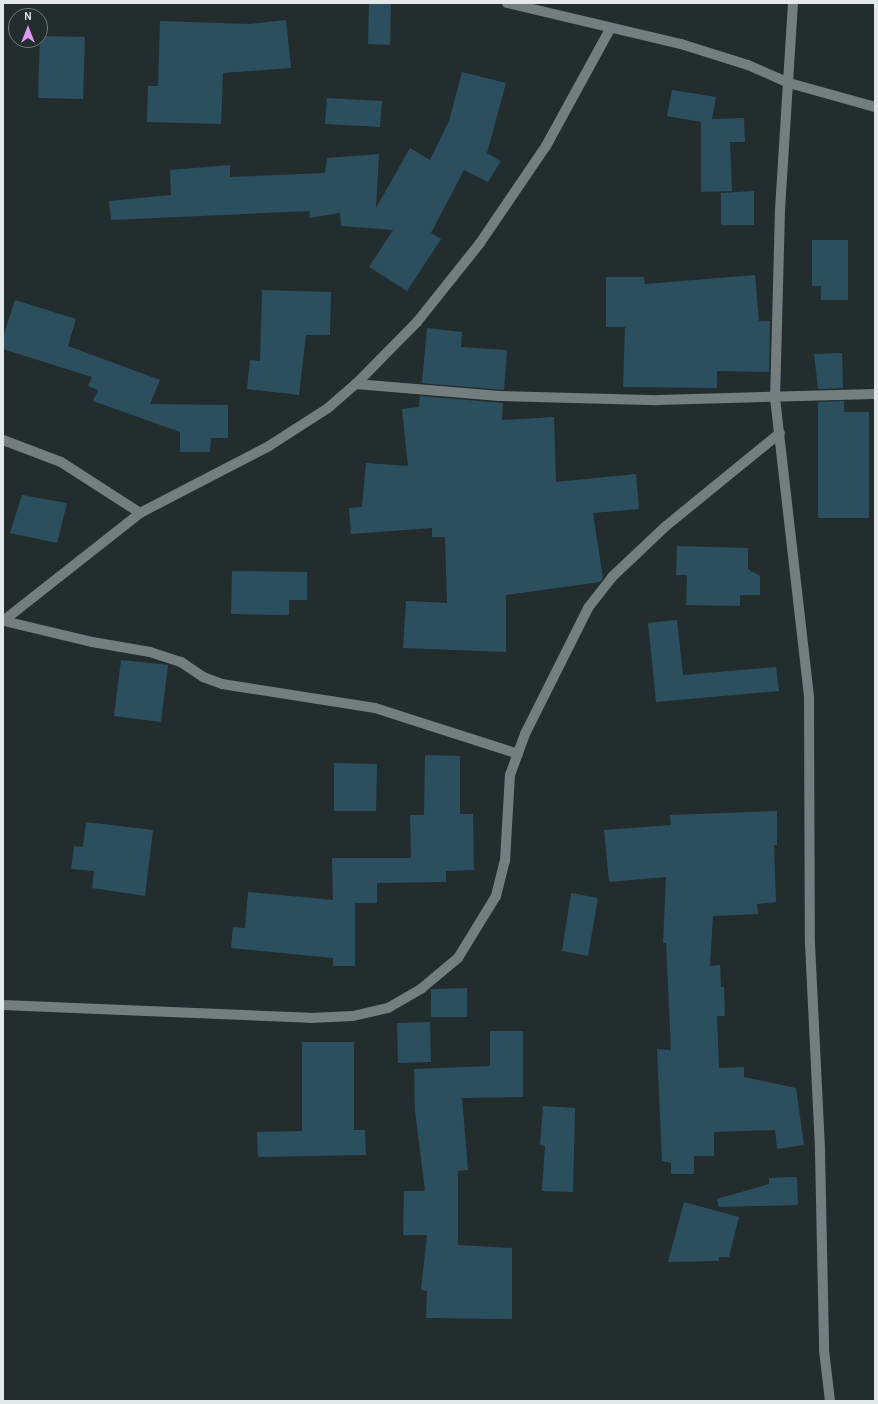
<!DOCTYPE html>
<html>
<head>
<meta charset="utf-8">
<style>
  body { margin:0 }
  #map { position:relative; width:878px; height:1404px; overflow:hidden; background:#242d2e; font-family:Karla,sans-serif }
  div>[style] { position:absolute }
  .building>* { inset:0; background:#2b4f5f }
  .minor>* { height:10px; margin:-5px; padding:0 5px; transform-origin:5px; border-radius:5px; background:#747e7f }
  span { translate:-50% -50%; white-space:nowrap; text-align:center; line-height:1.15; -webkit-text-stroke:3px #242d2e; paint-order:stroke }
  .frame { position:absolute; inset:0; border:4px solid #e3e8e9; pointer-events:none }
  .north { position:absolute; left:8px; top:8px; width:40px; height:40px; box-sizing:border-box; background:#242d2e; border:1px solid #707879; border-radius:50%; rotate:0deg; font-size:11px; font-weight:700; line-height:16px; text-align:center; color:#e3e8e9 }
  .north::after { content:''; display:block; margin:auto; width:14px; height:18px; background:#de98f3; clip-path:polygon(50% 0,100% 100%,50% 72%,0 100%) }
</style>
</head>
<body>
<div id="map">
  <div class="building">
    <i style="clip-path:polygon(369px 3px,391px 3px,390px 45px,368px 44px)"></i>
    <i style="clip-path:polygon(286px 20px,291px 68px,223px 73px,221px 124px,147px 122px,148px 86px,158px 86px,160px 21px,250px 24px)"></i>
    <i style="clip-path:polygon(40px 36px,85px 37px,83px 99px,38px 98px)"></i>
    <i style="clip-path:polygon(462px 72px,506px 83px,487px 153px,501px 161px,488px 182px,464px 170px,431px 233px,441px 239px,407px 291px,369px 267px,393px 230px,341px 226px,340px 213px,309px 218px,310px 211px,111px 220px,109px 201px,171px 195px,170px 170px,230px 165px,230px 177px,325px 173px,327px 158px,379px 154px,376px 208px,410px 148px,430px 160px,449px 121px)"></i>
    <i style="clip-path:polygon(672px 90px,716px 97px,712px 119px,744px 118px,745px 142px,730px 142px,732px 191px,701px 192px,701px 122px,667px 116px)"></i>
    <i style="clip-path:polygon(327px 98px,382px 101px,380px 127px,325px 124px)"></i>
    <i style="clip-path:polygon(754px 191px,754px 225px,721px 225px,721px 193px)"></i>
    <i style="clip-path:polygon(812px 240px,848px 240px,848px 300px,821px 300px,821px 286px,812px 286px)"></i>
    <i style="clip-path:polygon(755px 275px,759px 321px,770px 321px,769px 372px,717px 371px,717px 388px,623px 387px,625px 327px,606px 327px,606px 277px,644px 277px,645px 284px)"></i>
    <i style="clip-path:polygon(262px 290px,331px 292px,330px 335px,306px 335px,299px 395px,247px 389px,250px 360px,260px 361px)"></i>
    <i style="clip-path:polygon(15px 300px,76px 319px,68px 346px,160px 380px,150px 404px,228px 405px,228px 438px,211px 438px,210px 452px,180px 452px,180px 432px,93px 401px,98px 390px,88px 386px,92px 377px,3px 349px,3px 337px)"></i>
    <i style="clip-path:polygon(427px 328px,462px 332px,461px 347px,507px 350px,504px 390px,422px 383px)"></i>
    <i style="clip-path:polygon(842px 353px,843px 388px,818px 389px,814px 354px)"></i>
    <i style="clip-path:polygon(420px 396px,503px 403px,502px 420px,554px 417px,556px 482px,636px 474px,639px 509px,593px 513px,603px 578px,600px 582px,506px 595px,506px 652px,403px 648px,406px 601px,447px 603px,445px 537px,432px 537px,432px 528px,351px 534px,349px 508px,362px 507px,366px 463px,408px 466px,402px 409px,419px 407px)"></i>
    <i style="clip-path:polygon(844px 401px,844px 412px,869px 412px,869px 518px,818px 518px,818px 402px)"></i>
    <i style="clip-path:polygon(22px 495px,67px 503px,57px 543px,10px 533px)"></i>
    <i style="clip-path:polygon(677px 546px,748px 548px,748px 569px,760px 576px,760px 595px,740px 595px,740px 606px,686px 605px,687px 575px,676px 575px)"></i>
    <i style="clip-path:polygon(232px 571px,307px 572px,307px 600px,289px 600px,289px 615px,231px 614px)"></i>
    <i style="clip-path:polygon(677px 620px,683px 675px,776px 667px,779px 691px,656px 702px,648px 623px)"></i>
    <i style="clip-path:polygon(121px 660px,168px 665px,161px 722px,114px 716px)"></i>
    <i style="clip-path:polygon(425px 755px,460px 756px,460px 814px,473px 814px,474px 870px,446px 871px,446px 882px,377px 883px,377px 903px,355px 903px,355px 966px,333px 966px,333px 958px,231px 948px,233px 927px,245px 928px,248px 892px,333px 900px,332px 858px,411px 858px,410px 815px,424px 815px)"></i>
    <i style="clip-path:polygon(334px 763px,377px 764px,376px 811px,334px 811px)"></i>
    <i style="clip-path:polygon(777px 811px,777px 845px,774px 845px,776px 902px,757px 904px,758px 914px,713px 916px,710px 966px,720px 965px,721px 987px,724px 987px,725px 1016px,717px 1016px,719px 1068px,744px 1067px,744px 1077px,796px 1088px,804px 1145px,777px 1149px,775px 1130px,714px 1132px,714px 1156px,694px 1156px,694px 1174px,671px 1174px,671px 1163px,662px 1161px,657px 1049px,671px 1050px,666px 943px,663px 943px,666px 877px,609px 882px,604px 830px,671px 825px,670px 815px)"></i>
    <i style="clip-path:polygon(86px 822px,153px 830px,145px 896px,92px 888px,94px 871px,71px 869px,74px 846px,83px 847px)"></i>
    <i style="clip-path:polygon(571px 893px,598px 898px,588px 956px,562px 951px)"></i>
    <i style="clip-path:polygon(467px 988px,467px 1017px,431px 1017px,431px 989px)"></i>
    <i style="clip-path:polygon(430px 1022px,431px 1062px,398px 1063px,397px 1023px)"></i>
    <i style="clip-path:polygon(490px 1031px,523px 1031px,523px 1097px,462px 1098px,468px 1170px,458px 1171px,458px 1245px,512px 1248px,512px 1319px,426px 1318px,427px 1291px,421px 1290px,427px 1235px,403px 1235px,404px 1191px,425px 1191px,415px 1111px,414px 1069px,490px 1066px)"></i>
    <i style="clip-path:polygon(302px 1042px,354px 1042px,354px 1130px,365px 1130px,366px 1155px,258px 1157px,257px 1132px,302px 1131px)"></i>
    <i style="clip-path:polygon(543px 1106px,575px 1108px,573px 1192px,542px 1191px,545px 1146px,540px 1145px)"></i>
    <i style="clip-path:polygon(797px 1177px,798px 1205px,719px 1207px,717px 1199px,769px 1184px,769px 1178px)"></i>
    <i style="clip-path:polygon(684px 1202px,739px 1217px,729px 1257px,719px 1257px,719px 1261px,668px 1262px)"></i>
  </div>
  <div class="minor">
    <i style="left:507px;top:3px;width:179px;rotate:13.3deg"></i>
    <i style="left:681px;top:44px;width:70px;rotate:17.4deg"></i>
    <i style="left:748px;top:65px;width:45px;rotate:23.7deg"></i>
    <i style="left:789px;top:83px;width:89px;rotate:15.6deg"></i>
    <i style="left:793px;top:3px;width:207px;rotate:93.6deg"></i>
    <i style="left:780px;top:210px;width:188px;rotate:91.5deg"></i>
    <i style="left:775px;top:398px;width:302px;rotate:83.5deg"></i>
    <i style="left:809px;top:698px;width:246px;rotate:89.8deg"></i>
    <i style="left:810px;top:944px;width:208px;rotate:87.2deg"></i>
    <i style="left:820px;top:1152px;width:198px;rotate:88.8deg"></i>
    <i style="left:824px;top:1350px;width:51px;rotate:83.3deg"></i>
    <i style="left:356px;top:384px;width:144px;rotate:4.8deg"></i>
    <i style="left:500px;top:396px;width:158px;rotate:1.5deg"></i>
    <i style="left:658px;top:400px;width:217px;rotate:-1.6deg"></i>
    <i style="left:3px;top:440px;width:62px;rotate:20.8deg"></i>
    <i style="left:61px;top:462px;width:94px;rotate:32.8deg"></i>
    <i style="left:3px;top:621px;width:174px;rotate:-38.2deg"></i>
    <i style="left:140px;top:513px;width:145px;rotate:-27.4deg"></i>
    <i style="left:269px;top:446px;width:70px;rotate:-32.8deg"></i>
    <i style="left:328px;top:408px;width:37px;rotate:-41deg"></i>
    <i style="left:356px;top:384px;width:87px;rotate:-45.5deg"></i>
    <i style="left:417px;top:322px;width:101px;rotate:-51.4deg"></i>
    <i style="left:480px;top:243px;width:117px;rotate:-55.8deg"></i>
    <i style="left:546px;top:146px;width:133px;rotate:-61.3deg"></i>
    <i style="left:4px;top:621px;width:90px;rotate:13.4deg"></i>
    <i style="left:92px;top:642px;width:59px;rotate:9.8deg"></i>
    <i style="left:150px;top:652px;width:33px;rotate:18deg"></i>
    <i style="left:181px;top:662px;width:27px;rotate:34deg"></i>
    <i style="left:203px;top:677px;width:20px;rotate:20deg"></i>
    <i style="left:222px;top:684px;width:155px;rotate:8.9deg"></i>
    <i style="left:375px;top:708px;width:150px;rotate:17.8deg"></i>
    <i style="left:3px;top:1005px;width:307px;rotate:2.4deg"></i>
    <i style="left:310px;top:1018px;width:43px;rotate:-2.7deg"></i>
    <i style="left:353px;top:1016px;width:36px;rotate:-13deg"></i>
    <i style="left:388px;top:1008px;width:39px;rotate:-30deg"></i>
    <i style="left:422px;top:988px;width:47px;rotate:-39.8deg"></i>
    <i style="left:458px;top:958px;width:73px;rotate:-58.5deg"></i>
    <i style="left:496px;top:896px;width:36px;rotate:-76deg"></i>
    <i style="left:505px;top:861px;width:86px;rotate:-86.7deg"></i>
    <i style="left:510px;top:775px;width:44px;rotate:-69.9deg"></i>
    <i style="left:525px;top:734px;width:141px;rotate:-63.4deg"></i>
    <i style="left:588px;top:608px;width:39px;rotate:-52deg"></i>
    <i style="left:612px;top:577px;width:74px;rotate:-43.4deg"></i>
    <i style="left:666px;top:526px;width:147px;rotate:-39.2deg"></i>
  </div>
  <div class="frame"></div>
  <div class="north">N</div>
</div>
</body>
</html>
